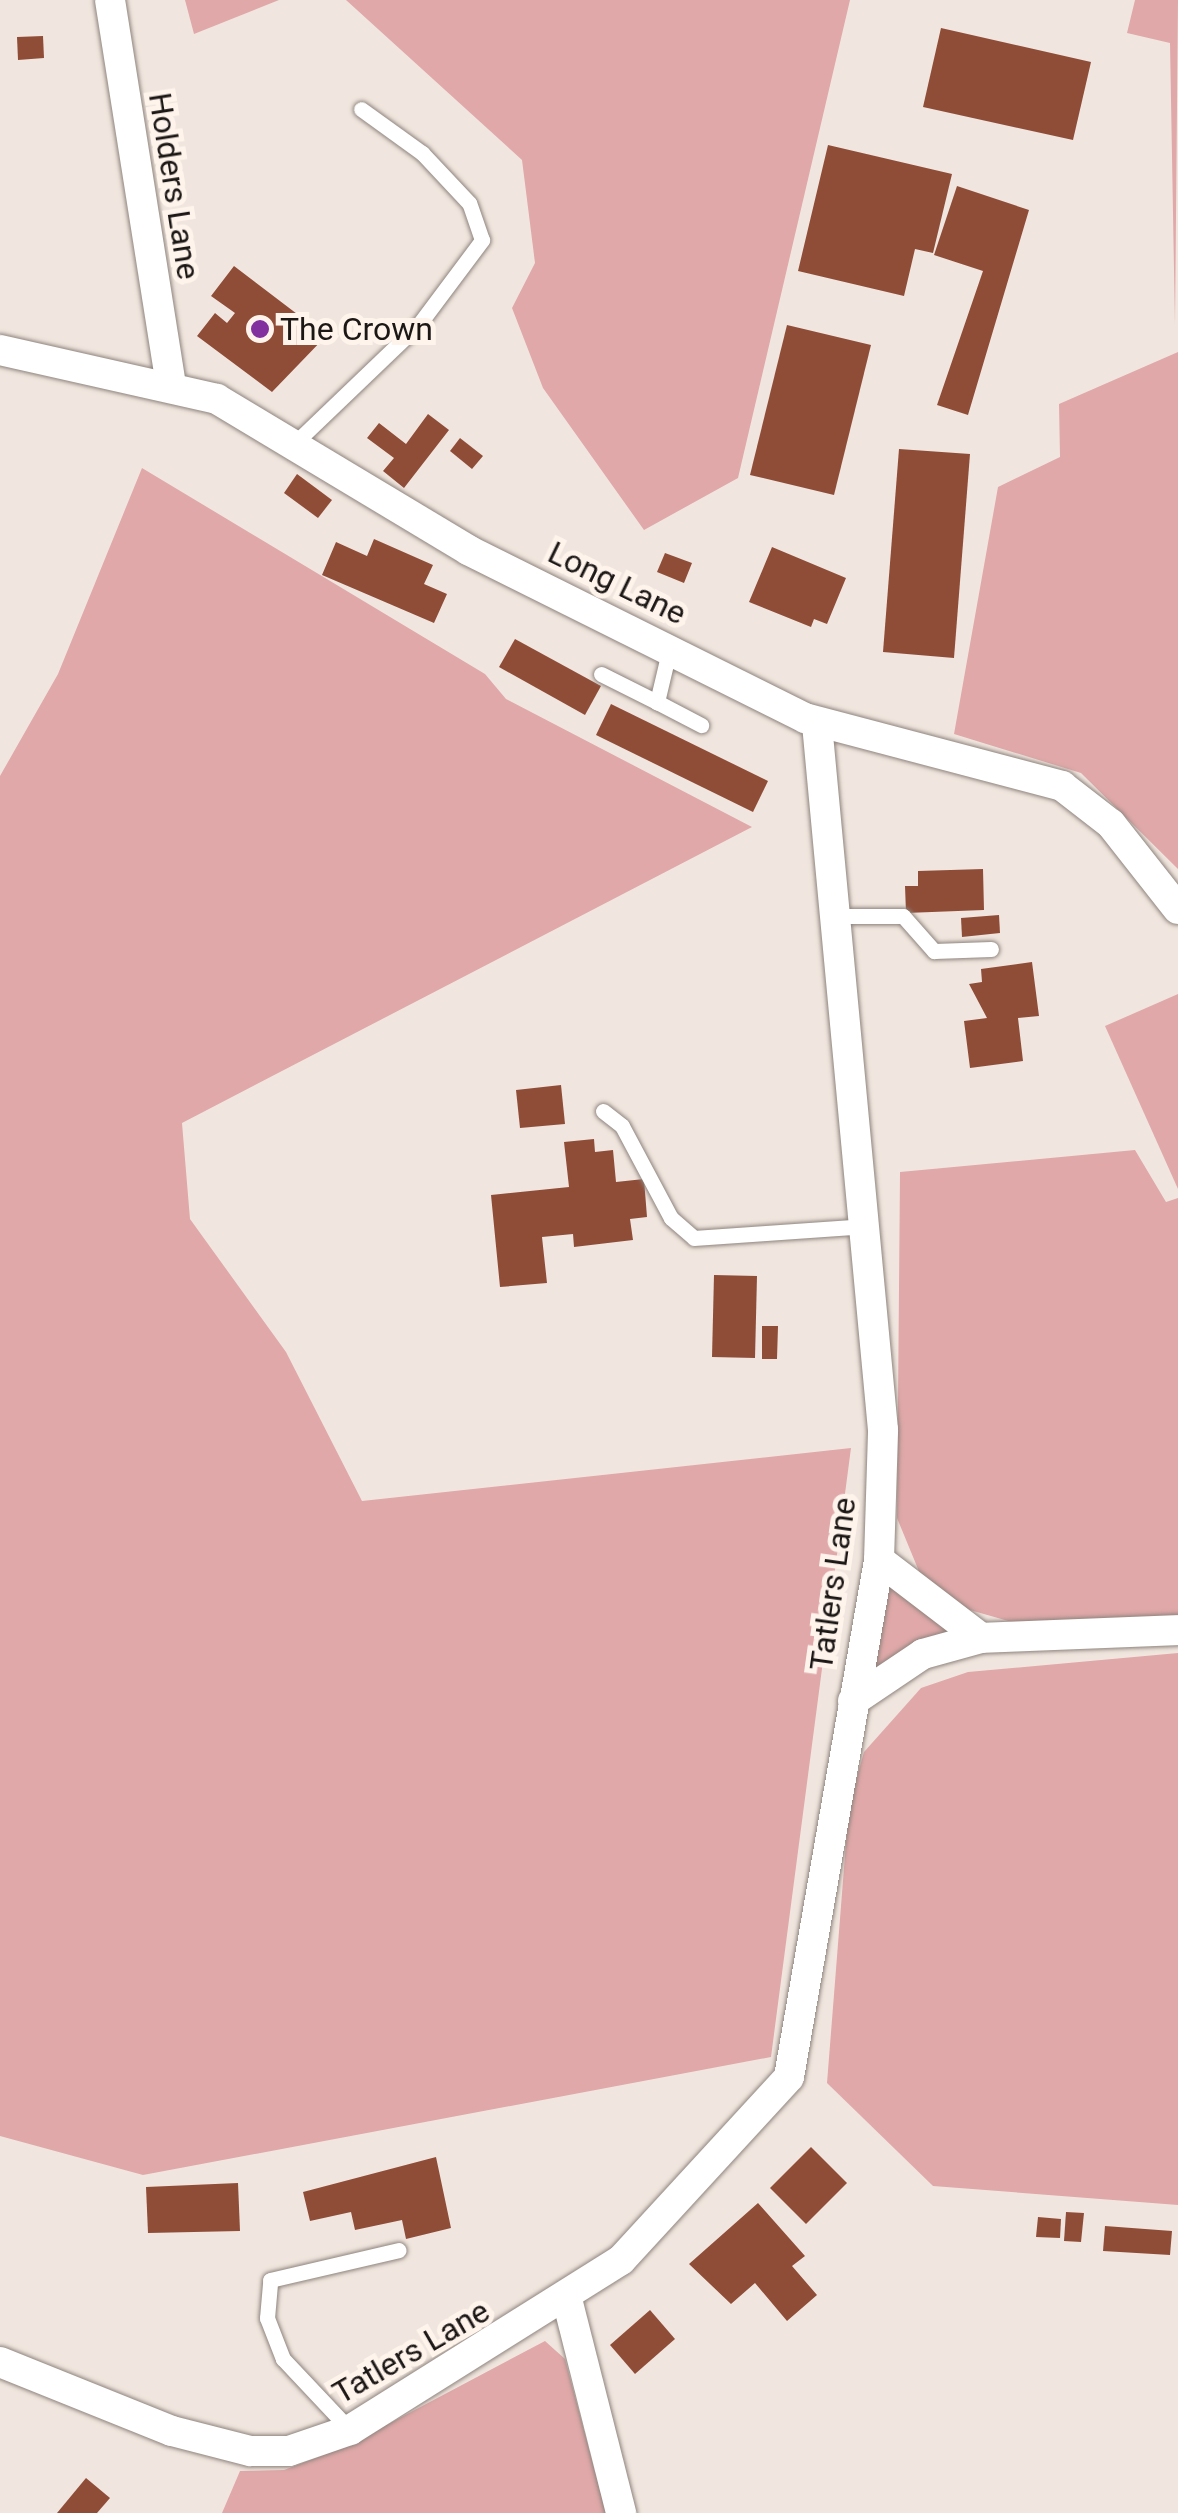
<!DOCTYPE html>
<html>
<head>
<meta charset="utf-8">
<style>
  body { margin:0 }
  #map { position:relative; width:1178px; height:2513px; overflow:hidden; background:#f1e6df; font-family:Roboto,sans-serif }
  div>[style] { position:absolute }
  .green>* { inset:0; background:#e0a8a9 }
  .building>* { inset:0; background:#8f4d38 }
  .roads { filter:drop-shadow(0 0 2px #8e847d) drop-shadow(0 0 2px #8e847d) }
  .lane>* { height:15px; margin:-7.5px; padding:0 7.5px; transform-origin:7.5px; border-radius:7.5px; background:#fff }
  .street>* { height:30px; margin:-15px; padding:0 15px; transform-origin:15px; border-radius:15px; background:#fff }
  .dots>* { width:28px; height:28px; translate:-50% -50%; box-sizing:border-box; border:5px solid #fff4ec; border-radius:50% }
  span { translate:-50% -50%; white-space:nowrap; text-align:center; line-height:1.15; -webkit-text-stroke:10px #fff4ec; paint-order:stroke }
  .street-label { font-size:32px; color:#1b1715 }
  .poi-label { font-size:32px; color:#1b1715 }
  .left { translate:0 -50%; text-align:left }
</style>
</head>
<body>
<div id="map">
  <div class="green">
    <i style="clip-path:polygon(185px 0,279px 0,194px 34px)"></i>
    <i style="clip-path:polygon(346px 0,850px 0,738px 478px,644px 530px,543px 388px,512px 308px,535px 263px,522px 160px)"></i>
    <i style="clip-path:polygon(1135px 0,1178px 0,1175px 326px,1170px 43px,1127px 33px)"></i>
    <i style="clip-path:polygon(1178px 352px,1178px 869px,1081px 773px,954px 734px,998px 487px,1060px 457px,1059px 404px)"></i>
    <i style="clip-path:polygon(142px 468px,485px 674px,506px 699px,752px 827px,182px 1123px,190px 1219px,286px 1352px,362px 1501px,851px 1448px,771px 2057px,143px 2175px,0 2136px,0 776px,58px 674px)"></i>
    <i style="clip-path:polygon(1178px 994px,1178px 1189px,1105px 1026px)"></i>
    <i style="clip-path:polygon(1135px 1150px,1166px 1202px,1178px 1198px,1178px 1619px,1033px 1628px,956px 1606px,923px 1581px,897px 1518px,900px 1172px)"></i>
    <i style="clip-path:polygon(886px 1584px,952px 1632px,872px 1680px)"></i>
    <i style="clip-path:polygon(1178px 1653px,1178px 2205px,933px 2186px,827px 2083px,849px 1805px,864px 1752px,921px 1688px,968px 1672px)"></i>
    <i style="clip-path:polygon(545px 2341px,565px 2359px,606px 2513px,222px 2513px,240px 2471px,284px 2470px,345px 2447px)"></i>
  </div>
  <div class="building">
    <i style="clip-path:polygon(941px 28px,1091px 62px,1073px 140px,923px 107px)"></i>
    <i style="clip-path:polygon(43px 36px,44px 58px,18px 60px,17px 37px)"></i>
    <i style="clip-path:polygon(828px 145px,952px 174px,933px 253px,915px 249px,904px 296px,798px 271px)"></i>
    <i style="clip-path:polygon(957px 186px,1029px 210px,968px 415px,937px 405px,983px 271px,934px 255px)"></i>
    <i style="clip-path:polygon(234px 266px,326px 336px,272px 392px,197px 336px,215px 313px,227px 323px,235px 313px,211px 296px)"></i>
    <i style="clip-path:polygon(787px 325px,871px 345px,834px 495px,750px 475px)"></i>
    <i style="clip-path:polygon(428px 414px,449px 430px,404px 488px,383px 471px,394px 458px,367px 438px,379px 423px,406px 444px)"></i>
    <i style="clip-path:polygon(460px 438px,483px 456px,472px 469px,450px 451px)"></i>
    <i style="clip-path:polygon(899px 449px,970px 454px,954px 658px,883px 652px)"></i>
    <i style="clip-path:polygon(297px 474px,332px 500px,318px 518px,284px 493px)"></i>
    <i style="clip-path:polygon(374px 539px,433px 565px,424px 584px,447px 594px,434px 623px,322px 575px,336px 542px,367px 556px)"></i>
    <i style="clip-path:polygon(772px 547px,846px 578px,827px 624px,814px 619px,811px 627px,749px 602px)"></i>
    <i style="clip-path:polygon(665px 553px,692px 563px,684px 583px,657px 572px)"></i>
    <i style="clip-path:polygon(515px 639px,601px 686px,585px 715px,499px 667px)"></i>
    <i style="clip-path:polygon(611px 704px,768px 781px,753px 812px,596px 735px)"></i>
    <i style="clip-path:polygon(983px 869px,984px 910px,906px 913px,905px 886px,918px 886px,918px 871px)"></i>
    <i style="clip-path:polygon(999px 915px,1000px 933px,962px 937px,961px 918px)"></i>
    <i style="clip-path:polygon(1032px 962px,1039px 1016px,1018px 1018px,1023px 1061px,970px 1068px,964px 1021px,987px 1018px,969px 984px,982px 982px,981px 969px)"></i>
    <i style="clip-path:polygon(561px 1085px,565px 1124px,520px 1128px,516px 1090px)"></i>
    <i style="clip-path:polygon(594px 1139px,595px 1152px,613px 1150px,616px 1182px,644px 1179px,647px 1217px,630px 1219px,633px 1240px,574px 1247px,573px 1234px,542px 1237px,547px 1283px,500px 1287px,491px 1195px,569px 1187px,564px 1142px)"></i>
    <i style="clip-path:polygon(714px 1275px,757px 1276px,755px 1358px,712px 1357px)"></i>
    <i style="clip-path:polygon(762px 1326px,778px 1326px,777px 1359px,762px 1359px)"></i>
    <i style="clip-path:polygon(811px 2147px,847px 2183px,806px 2224px,770px 2188px)"></i>
    <i style="clip-path:polygon(436px 2157px,451px 2228px,406px 2239px,402px 2220px,355px 2230px,351px 2212px,310px 2221px,303px 2192px)"></i>
    <i style="clip-path:polygon(238px 2183px,240px 2231px,148px 2233px,146px 2187px)"></i>
    <i style="clip-path:polygon(758px 2203px,805px 2256px,792px 2266px,817px 2295px,787px 2321px,755px 2283px,731px 2304px,689px 2264px)"></i>
    <i style="clip-path:polygon(1066px 2212px,1084px 2213px,1081px 2242px,1064px 2241px)"></i>
    <i style="clip-path:polygon(1038px 2217px,1061px 2219px,1060px 2238px,1036px 2237px)"></i>
    <i style="clip-path:polygon(1105px 2226px,1172px 2231px,1170px 2255px,1103px 2251px)"></i>
    <i style="clip-path:polygon(650px 2310px,675px 2339px,635px 2374px,610px 2345px)"></i>
    <i style="clip-path:polygon(86px 2478px,110px 2498px,97px 2513px,57px 2513px)"></i>
  </div>
  <div class="roads">
    <div class="lane">
      <i style="left:295px;top:443px;width:173px;rotate:-43.8deg"></i>
      <i style="left:420px;top:323px;width:104px;rotate:-53.2deg"></i>
      <i style="left:482px;top:240px;width:39px;rotate:-109deg"></i>
      <i style="left:469px;top:203px;width:69px;rotate:-133.2deg"></i>
      <i style="left:422px;top:153px;width:75px;rotate:-144.2deg"></i>
      <i style="left:670px;top:647px;width:57px;rotate:103.3deg"></i>
      <i style="left:657px;top:702px;width:50px;rotate:27.6deg"></i>
      <i style="left:601px;top:674px;width:63px;rotate:26.6deg"></i>
      <i style="left:834px;top:916px;width:69px"></i>
      <i style="left:903px;top:916px;width:47px;rotate:48.5deg"></i>
      <i style="left:934px;top:951px;width:57px;rotate:-2deg"></i>
      <i style="left:603px;top:1111px;width:24px;rotate:38deg"></i>
      <i style="left:622px;top:1126px;width:104px;rotate:62deg"></i>
      <i style="left:671px;top:1218px;width:30px;rotate:41deg"></i>
      <i style="left:694px;top:1238px;width:173px;rotate:-4deg"></i>
      <i style="left:350px;top:2430px;width:98px;rotate:-133.3deg"></i>
      <i style="left:283px;top:2359px;width:44px;rotate:-111.3deg"></i>
      <i style="left:267px;top:2318px;width:38px;rotate:-85deg"></i>
      <i style="left:270px;top:2280px;width:132px;rotate:-13.1deg"></i>
    </div>
    <div class="street">
      <i style="left:110px;top:0;width:388px;rotate:81deg"></i>
      <i style="left:0;top:350px;width:222px;rotate:12.7deg"></i>
      <i style="left:217px;top:399px;width:293px;rotate:31deg"></i>
      <i style="left:468px;top:550px;width:377px;rotate:26.5deg"></i>
      <i style="left:805px;top:718px;width:266px;rotate:14.8deg"></i>
      <i style="left:1062px;top:786px;width:62px;rotate:37.8deg"></i>
      <i style="left:1111px;top:824px;width:108px;rotate:51.8deg"></i>
      <i style="left:879px;top:1560px;width:128px;rotate:37.4deg"></i>
      <i style="left:853px;top:1701px;width:84px;rotate:-33.9deg"></i>
      <i style="left:923px;top:1654px;width:60px;rotate:-15.4deg"></i>
      <i style="left:981px;top:1638px;width:197px;rotate:-2.3deg"></i>
      <i style="left:567px;top:2299px;width:221px;rotate:75.8deg"></i>
      <i style="left:0;top:2362px;width:185px;rotate:21.9deg"></i>
      <i style="left:172px;top:2431px;width:81px;rotate:14.4deg"></i>
      <i style="left:250px;top:2451px;width:39px"></i>
      <i style="left:289px;top:2451px;width:65px;rotate:-19deg"></i>
      <i style="left:350px;top:2430px;width:320px;rotate:-32.1deg"></i>
      <i style="left:621px;top:2260px;width:248px;rotate:-47.4deg"></i>
      <i style="left:789px;top:2077px;width:525px;rotate:-80.12deg"></i>
      <i style="left:879px;top:1560px;width:130px;rotate:-88.2deg"></i>
      <i style="left:883px;top:1430px;width:709px;rotate:-95.34deg"></i>
    </div>
  </div>
  <div class="dots">
    <i style="left:260px;top:329px;background:#822f9f"></i>
  </div>
  <div class="street-label">
    <span style="left:174px;top:186px;rotate:81deg">Holders Lane</span>
    <span style="left:617px;top:583px;rotate:26deg">Long Lane</span>
    <span style="left:833px;top:1584px;rotate:-82deg">Tatlers Lane</span>
    <span style="left:411px;top:2352px;rotate:-30deg">Tatlers Lane</span>
  </div>
  <div class="poi-label">
    <span class="left" style="left:280px;top:329px">The Crown</span>
  </div>
</div>
</body>
</html>
